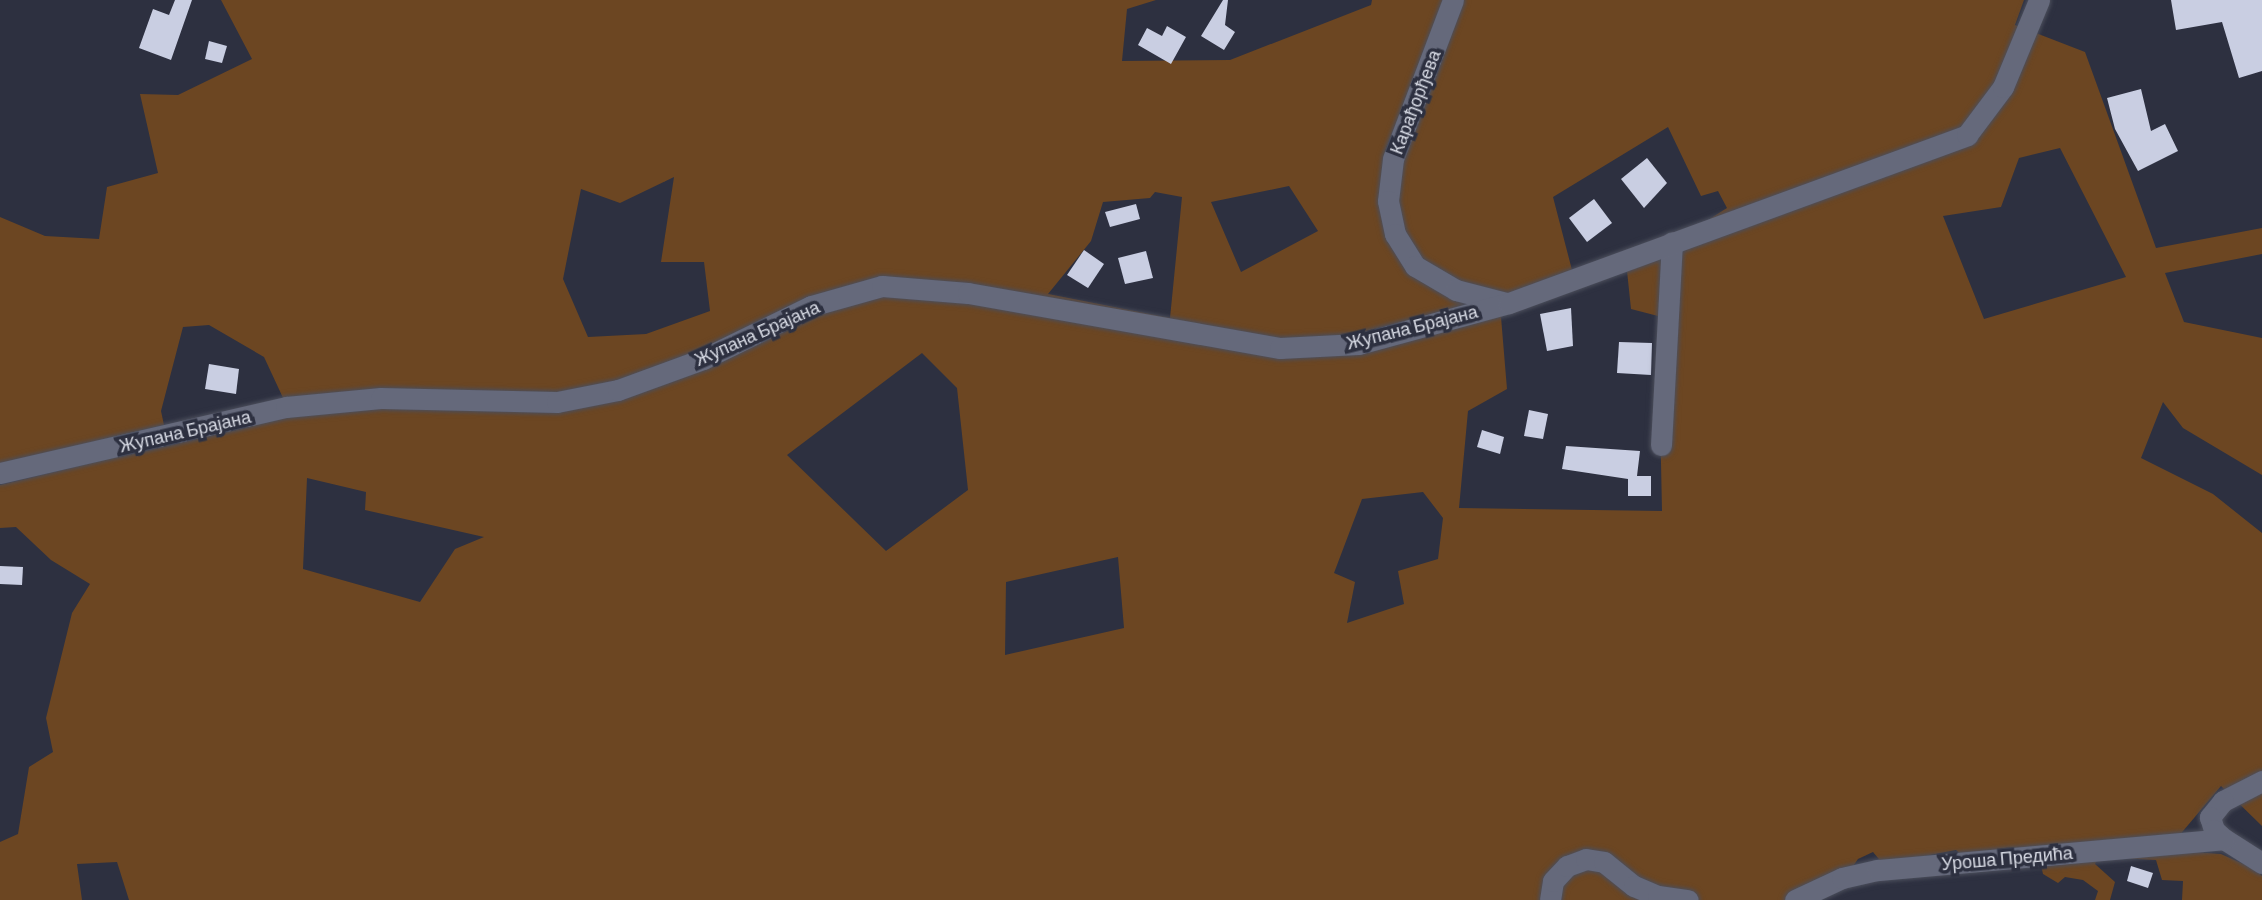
<!DOCTYPE html>
<html>
<head>
<meta charset="utf-8">
<style>
  body { margin:0 }
  #map { position:relative; width:2262px; height:900px; overflow:hidden; background:#2d3040; font-family:Barlow,sans-serif }
  div>[style] { position:absolute }
  .green>* { inset:0; background:#6c4622 }
  .building>* { inset:0; background:#c9cee2 }
  .roads { filter:drop-shadow(0 0 2px #4b4e5b) drop-shadow(0 0 2px #4b4e5b) }
  .minor>* { height:21px; margin:-10.5px; padding:0 10.5px; transform-origin:10.5px; border-radius:10.5px; background:#65697b }
  span { translate:-50% -50%; white-space:nowrap; text-align:center; line-height:1.15; -webkit-text-stroke:7px #2d3040; paint-order:stroke }
  .street-label { font-size:18px; color:#d7dae4 }
</style>
</head>
<body>
<div id="map">
  <div class="green">
    <i style="clip-path:polygon(evenodd,221px 0,1156px 0,1127px 9px,1122px 61px,1230px 60px,1371px 5px,1372px 0,2024px 0,2015px 25px,2085px 52px,2156px 248px,2262px 228px,2262px 254px,2165px 273px,2184px 322px,2262px 338px,2262px 475px,2183px 428px,2163px 402px,2141px 458px,2213px 494px,2262px 533px,2262px 826px,2221px 786px,2178px 837px,2181px 851px,2221px 854px,2255px 869px,2262px 876px,2262px 900px,2182px 900px,2183px 881px,2162px 880px,2156px 860px,2118px 858px,2103px 845px,2095px 864px,2115px 882px,2110px 900px,2095px 900px,2098px 891px,2083px 880px,2065px 877px,2058px 883px,2043px 874px,2037px 848px,1964px 857px,1956px 850px,1883px 864px,1873px 852px,1858px 859px,1849px 872px,1795px 900px,129px 900px,117px 862px,77px 864px,82px 900px,0 900px,0 842px,18px 834px,29px 767px,53px 752px,46px 718px,72px 613px,90px 584px,51px 560px,16px 527px,0 528px,0 485px,291px 415px,264px 357px,209px 325px,183px 327px,161px 411px,164px 425px,0 464px,0 217px,45px 236px,99px 239px,107px 187px,158px 173px,140px 94px,178px 95px,252px 59px,221px 0,1668px 127px,1701px 196px,1718px 191px,1727px 208px,1627px 271px,1631px 309px,1658px 316px,1662px 511px,1459px 508px,1468px 411px,1507px 389px,1501px 317px,1572px 270px,1553px 197px,1668px 127px,221px 0,2060px 148px,2126px 277px,1984px 319px,1943px 216px,2001px 207px,2019px 158px,2060px 148px,221px 0,674px 177px,661px 262px,704px 262px,710px 311px,646px 334px,588px 337px,563px 279px,581px 189px,620px 203px,674px 177px,221px 0,1289px 186px,1318px 231px,1241px 272px,1211px 202px,1289px 186px,221px 0,1155px 192px,1182px 197px,1170px 318px,1048px 294px,1091px 241px,1103px 202px,1150px 198px,1155px 192px,221px 0,922px 353px,957px 388px,968px 490px,886px 551px,787px 455px,922px 353px,221px 0,307px 478px,366px 492px,365px 510px,484px 537px,455px 549px,420px 602px,303px 569px,307px 478px,221px 0,1423px 492px,1443px 518px,1438px 559px,1398px 571px,1404px 604px,1347px 623px,1355px 582px,1334px 573px,1362px 499px,1423px 492px,221px 0,1118px 557px,1124px 628px,1005px 655px,1006px 582px,1118px 557px)"></i>
  </div>
  <div class="building">
    <i style="clip-path:polygon(175px 0,192px 0,171px 60px,139px 48px,153px 9px,169px 15px)"></i>
    <i style="clip-path:polygon(1223px 0,1228px 0,1225px 25px,1235px 32px,1224px 50px,1201px 36px)"></i>
    <i style="clip-path:polygon(2171px 0,2262px 0,2262px 71px,2239px 78px,2222px 22px,2176px 30px)"></i>
    <i style="clip-path:polygon(1167px 26px,1186px 37px,1171px 64px,1138px 45px,1147px 28px,1162px 36px)"></i>
    <i style="clip-path:polygon(209px 41px,227px 46px,222px 63px,205px 59px)"></i>
    <i style="clip-path:polygon(2141px 89px,2151px 131px,2165px 124px,2178px 151px,2138px 171px,2115px 129px,2107px 98px)"></i>
    <i style="clip-path:polygon(1647px 158px,1667px 183px,1644px 208px,1621px 179px)"></i>
    <i style="clip-path:polygon(1594px 199px,1612px 223px,1587px 242px,1569px 218px)"></i>
    <i style="clip-path:polygon(1136px 204px,1140px 219px,1110px 227px,1105px 212px)"></i>
    <i style="clip-path:polygon(1084px 250px,1104px 264px,1088px 288px,1067px 275px)"></i>
    <i style="clip-path:polygon(1146px 251px,1153px 278px,1125px 284px,1118px 258px)"></i>
    <i style="clip-path:polygon(1571px 308px,1573px 346px,1547px 351px,1540px 314px)"></i>
    <i style="clip-path:polygon(1619px 342px,1652px 343px,1651px 375px,1617px 373px)"></i>
    <i style="clip-path:polygon(209px 364px,239px 369px,236px 394px,205px 389px)"></i>
    <i style="clip-path:polygon(1529px 410px,1548px 414px,1543px 439px,1524px 436px)"></i>
    <i style="clip-path:polygon(1482px 430px,1504px 437px,1500px 454px,1477px 447px)"></i>
    <i style="clip-path:polygon(1566px 446px,1640px 451px,1637px 476px,1651px 476px,1651px 496px,1628px 496px,1628px 479px,1562px 469px)"></i>
    <i style="clip-path:polygon(0 566px,23px 567px,22px 585px,0 584px)"></i>
    <i style="clip-path:polygon(2131px 866px,2153px 873px,2148px 888px,2127px 881px)"></i>
  </div>
  <div class="roads">
    <div class="minor">
      <i style="left:1453px;top:0;width:170px;rotate:110.7deg"></i>
      <i style="left:1393px;top:159px;width:42px;rotate:96.8deg"></i>
      <i style="left:1388px;top:201px;width:34px;rotate:78deg"></i>
      <i style="left:1395px;top:234px;width:38px;rotate:58deg"></i>
      <i style="left:1415px;top:266px;width:48px;rotate:30.3deg"></i>
      <i style="left:1456px;top:290px;width:52px;rotate:14.6deg"></i>
      <i style="left:1661px;top:445px;width:203px;rotate:-86.9deg"></i>
      <i style="left:0;top:473px;width:294px;rotate:-13deg"></i>
      <i style="left:286px;top:407px;width:95px;rotate:-5.4deg"></i>
      <i style="left:381px;top:398px;width:176px;rotate:1.3deg"></i>
      <i style="left:557px;top:402px;width:62px;rotate:-11.1deg"></i>
      <i style="left:618px;top:390px;width:90px;rotate:-20deg"></i>
      <i style="left:703px;top:359px;width:120px;rotate:-26.1deg"></i>
      <i style="left:811px;top:306px;width:74px;rotate:-15.7deg"></i>
      <i style="left:882px;top:286px;width:86px;rotate:4.7deg"></i>
      <i style="left:968px;top:293px;width:317px;rotate:10deg"></i>
      <i style="left:1280px;top:348px;width:78px;rotate:-2.9deg"></i>
      <i style="left:1358px;top:344px;width:156px;rotate:-15.2deg"></i>
      <i style="left:1509px;top:303px;width:488px;rotate:-20.1deg"></i>
      <i style="left:1967px;top:135px;width:60px;rotate:-53.1deg"></i>
      <i style="left:2003px;top:87px;width:94px;rotate:-67.5deg"></i>
      <i style="left:2262px;top:781px;width:44px;rotate:152.9deg"></i>
      <i style="left:2223px;top:801px;width:21px;rotate:129deg"></i>
      <i style="left:2210px;top:817px;width:14px;rotate:73deg"></i>
      <i style="left:2214px;top:830px;width:13px;rotate:42deg"></i>
      <i style="left:2224px;top:839px;width:45px;rotate:32.3deg"></i>
      <i style="left:1550px;top:900px;width:19px;rotate:-81deg"></i>
      <i style="left:1553px;top:881px;width:21px;rotate:-47deg"></i>
      <i style="left:1567px;top:866px;width:20px;rotate:-20deg"></i>
      <i style="left:1586px;top:859px;width:18px;rotate:9deg"></i>
      <i style="left:1604px;top:862px;width:38px;rotate:39deg"></i>
      <i style="left:1634px;top:886px;width:26px;rotate:23deg"></i>
      <i style="left:1658px;top:896px;width:30px;rotate:8deg"></i>
      <i style="left:1795px;top:900px;width:52px;rotate:-25.1deg"></i>
      <i style="left:1842px;top:878px;width:37px;rotate:-13deg"></i>
      <i style="left:1878px;top:870px;width:347px;rotate:-5.1deg"></i>
    </div>
  </div>
  <div class="street-label">
    <span style="left:1415px;top:102px;rotate:-69deg">Карађорђева</span>
    <span style="left:1412px;top:327px;rotate:-14deg">Жупана Брајана</span>
    <span style="left:757px;top:333px;rotate:-24deg">Жупана Брајана</span>
    <span style="left:185px;top:431px;rotate:-13deg">Жупана Брајана</span>
    <span style="left:2007px;top:858px;rotate:-5deg">Уроша Предића</span>
  </div>
</div>
</body>
</html>
